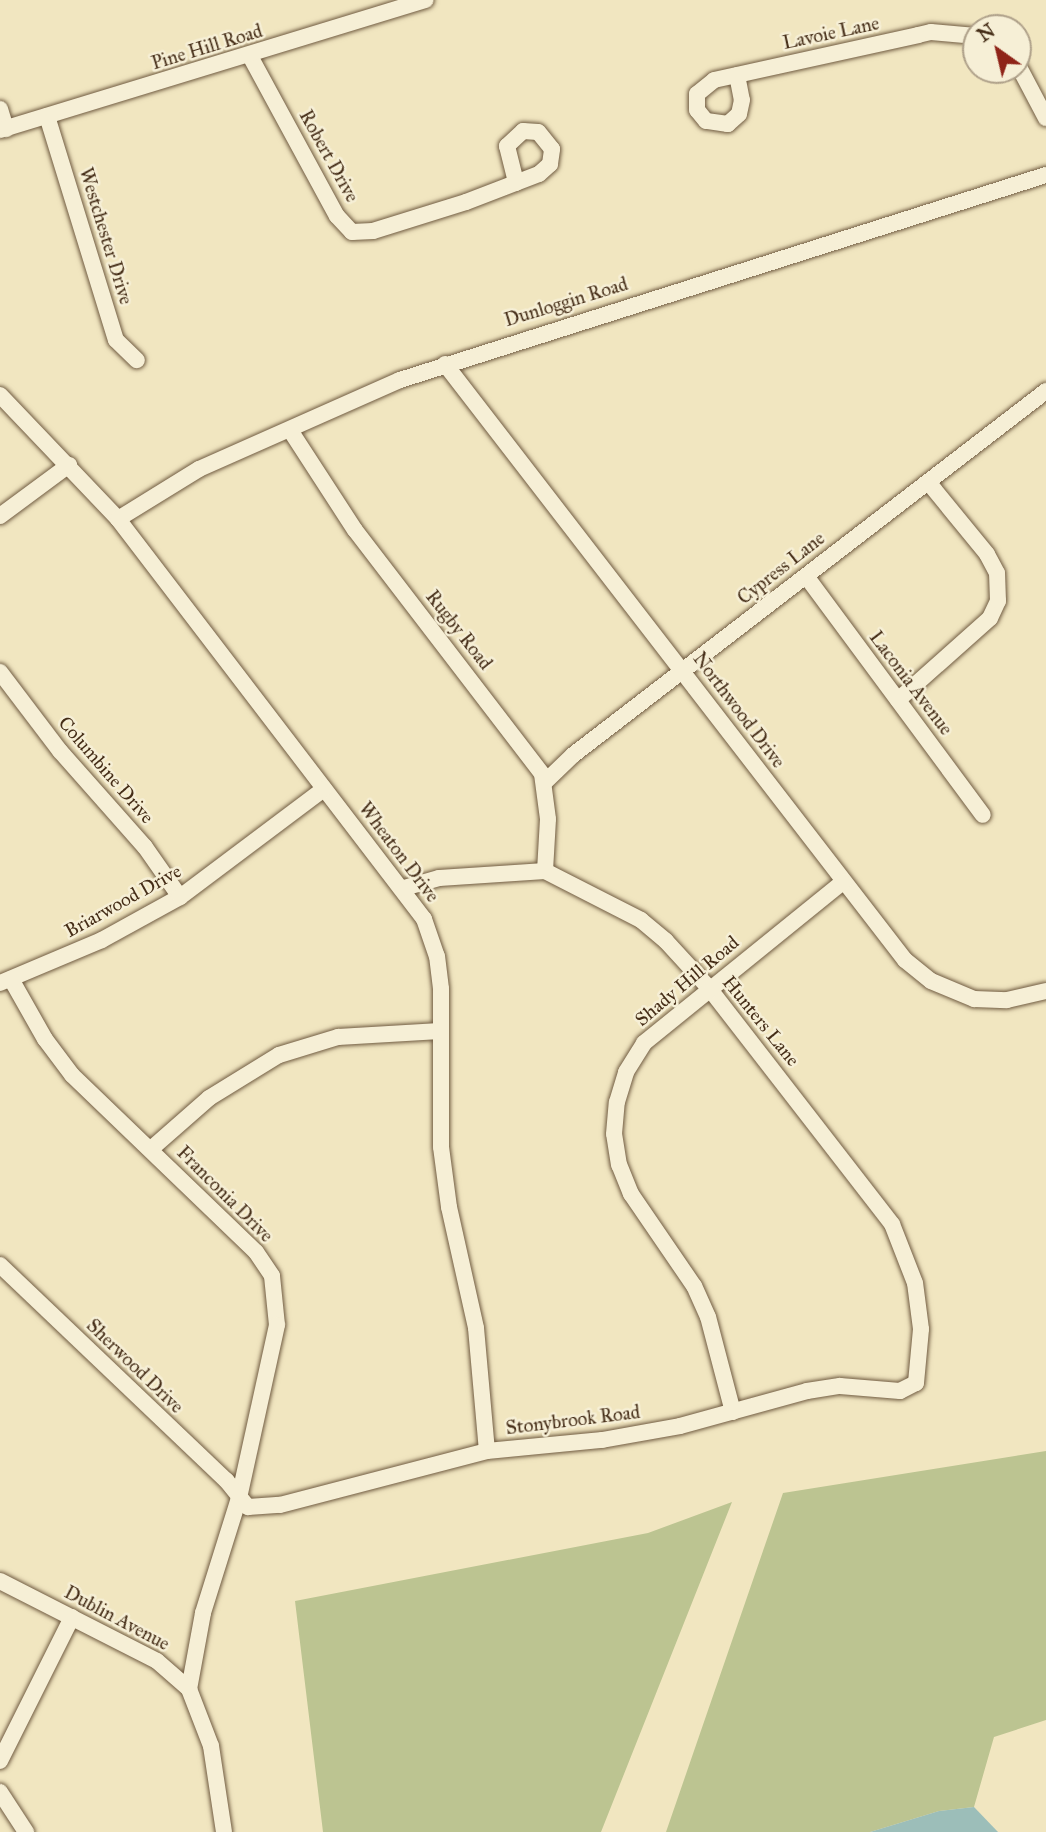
<!DOCTYPE html>
<html>
<head>
<meta charset="utf-8">
<style>
  body { margin:0 }
  #map { position:relative; width:1046px; height:1832px; overflow:hidden; background:#f1e6c0; font-family:"IM FELL Great Primer",serif }
  div>[style] { position:absolute }
  .green>* { inset:0; background:#bcc491 }
  .water>* { inset:0; background:#9cbeb9 }
  .roads { filter:drop-shadow(0 0 2px #705b41) drop-shadow(0 0 2px #705b41) }
  .minor>* { height:16px; margin:-8px; padding:0 8px; transform-origin:8px; border-radius:8px; background:#f6efd6 }
  span { translate:-50% -50%; white-space:nowrap; text-align:center; line-height:1.15; -webkit-text-stroke:5px #f6efd6; paint-order:stroke }
  .street-label { font-size:19px; color:#452d17 }
  .north { position:absolute; left:962px; top:14px; width:70px; height:70px; box-sizing:border-box; background:#f6efd6; border:2px solid #afa18a; border-radius:50%; rotate:326deg; font-size:19px; font-weight:700; line-height:28px; text-align:center; color:#452d17 }
  .north::after { content:''; display:block; margin:auto; width:24px; height:32px; background:#8f2418; clip-path:polygon(50% 0,100% 100%,50% 72%,0 100%) }
</style>
</head>
<body>
<div id="map">
  <div class="green">
    <i style="clip-path:polygon(1046px 1451px,1046px 1720px,994px 1737px,974px 1807px,939px 1811px,870px 1832px,666px 1832px,783px 1493px)"></i>
    <i style="clip-path:polygon(732px 1502px,601px 1832px,323px 1832px,295px 1601px,648px 1533px)"></i>
  </div>
  <div class="water">
    <i style="clip-path:polygon(974px 1807px,998px 1832px,870px 1832px,939px 1811px)"></i>
  </div>
  <div class="roads">
    <div class="minor">
      <i style="left:250px;top:56px;width:182px;rotate:61.5deg"></i>
      <i style="left:337px;top:216px;width:22px;rotate:47deg"></i>
      <i style="left:352px;top:232px;width:21px;rotate:-3deg"></i>
      <i style="left:373px;top:231px;width:97px;rotate:-17.3deg"></i>
      <i style="left:466px;top:202px;width:78px;rotate:-21deg"></i>
      <i style="left:539px;top:174px;width:15px;rotate:-42deg"></i>
      <i style="left:550px;top:164px;width:15px;rotate:-82deg"></i>
      <i style="left:552px;top:149px;width:22px;rotate:-129deg"></i>
      <i style="left:538px;top:132px;width:15px;rotate:-176deg"></i>
      <i style="left:523px;top:131px;width:22px;rotate:137deg"></i>
      <i style="left:507px;top:146px;width:38px;rotate:76deg"></i>
      <i style="left:1018px;top:65px;width:60px;rotate:62.2deg"></i>
      <i style="left:737px;top:75px;width:25px;rotate:79deg"></i>
      <i style="left:742px;top:100px;width:14px;rotate:102deg"></i>
      <i style="left:739px;top:114px;width:15px;rotate:138deg"></i>
      <i style="left:728px;top:124px;width:22px;rotate:-172deg"></i>
      <i style="left:706px;top:121px;width:14px;rotate:-129deg"></i>
      <i style="left:697px;top:110px;width:16px;rotate:-90deg"></i>
      <i style="left:697px;top:94px;width:22px;rotate:-39deg"></i>
      <i style="left:714px;top:80px;width:209px;rotate:-12.4deg"></i>
      <i style="left:918px;top:35px;width:13px;rotate:-13deg"></i>
      <i style="left:931px;top:32px;width:45px;rotate:5.1deg"></i>
      <i style="left:0;top:109px;width:21px;rotate:73deg"></i>
      <i style="left:47px;top:116px;width:234px;rotate:72.9deg"></i>
      <i style="left:116px;top:340px;width:29px;rotate:44deg"></i>
      <i style="left:0;top:130px;width:445px;rotate:-17deg"></i>
      <i style="left:445px;top:364px;width:753px;rotate:52.34deg"></i>
      <i style="left:905px;top:960px;width:33px;rotate:39deg"></i>
      <i style="left:931px;top:981px;width:47px;rotate:22.7deg"></i>
      <i style="left:974px;top:999px;width:33px;rotate:2deg"></i>
      <i style="left:1007px;top:1000px;width:40px;rotate:-13deg"></i>
      <i style="left:0;top:395px;width:171px;rotate:46.4deg"></i>
      <i style="left:118px;top:519px;width:504px;rotate:52.58deg"></i>
      <i style="left:424px;top:919px;width:39px;rotate:71deg"></i>
      <i style="left:437px;top:956px;width:33px;rotate:83deg"></i>
      <i style="left:441px;top:989px;width:158px;rotate:90deg"></i>
      <i style="left:441px;top:1147px;width:61px;rotate:82.4deg"></i>
      <i style="left:449px;top:1207px;width:124px;rotate:77.4deg"></i>
      <i style="left:476px;top:1328px;width:123px;rotate:84.9deg"></i>
      <i style="left:290px;top:430px;width:119px;rotate:57deg"></i>
      <i style="left:355px;top:530px;width:307px;rotate:52.5deg"></i>
      <i style="left:542px;top:774px;width:45px;rotate:82.4deg"></i>
      <i style="left:548px;top:819px;width:52px;rotate:93.3deg"></i>
      <i style="left:0;top:516px;width:86px;rotate:-36.5deg"></i>
      <i style="left:118px;top:519px;width:95px;rotate:-31.7deg"></i>
      <i style="left:199px;top:469px;width:220px;rotate:-23.9deg"></i>
      <i style="left:400px;top:380px;width:678px;rotate:-17.61deg"></i>
      <i style="left:806px;top:576px;width:297px;rotate:53.5deg"></i>
      <i style="left:0;top:672px;width:99px;rotate:52.8deg"></i>
      <i style="left:60px;top:751px;width:128px;rotate:48.5deg"></i>
      <i style="left:145px;top:847px;width:61px;rotate:55deg"></i>
      <i style="left:898px;top:700px;width:123px;rotate:-41.7deg"></i>
      <i style="left:990px;top:618px;width:19px;rotate:-65deg"></i>
      <i style="left:998px;top:601px;width:28px;rotate:-92deg"></i>
      <i style="left:997px;top:573px;width:21px;rotate:-118deg"></i>
      <i style="left:987px;top:554px;width:93px;rotate:-129.3deg"></i>
      <i style="left:545px;top:782px;width:39px;rotate:-44deg"></i>
      <i style="left:573px;top:755px;width:597px;rotate:-37.58deg"></i>
      <i style="left:11px;top:979px;width:69px;rotate:60.5deg"></i>
      <i style="left:45px;top:1039px;width:45px;rotate:53.1deg"></i>
      <i style="left:72px;top:1075px;width:255px;rotate:43.9deg"></i>
      <i style="left:256px;top:1252px;width:29px;rotate:56deg"></i>
      <i style="left:272px;top:1276px;width:49px;rotate:84.2deg"></i>
      <i style="left:277px;top:1325px;width:177px;rotate:102.4deg"></i>
      <i style="left:239px;top:1498px;width:121px;rotate:107.4deg"></i>
      <i style="left:203px;top:1613px;width:77px;rotate:100.4deg"></i>
      <i style="left:0;top:983px;width:111px;rotate:-22.9deg"></i>
      <i style="left:102px;top:940px;width:89px;rotate:-28.9deg"></i>
      <i style="left:180px;top:897px;width:180px;rotate:-36.9deg"></i>
      <i style="left:151px;top:1149px;width:77px;rotate:-41.3deg"></i>
      <i style="left:209px;top:1098px;width:82px;rotate:-31.6deg"></i>
      <i style="left:279px;top:1055px;width:62px;rotate:-17deg"></i>
      <i style="left:338px;top:1037px;width:102px;rotate:-3.4deg"></i>
      <i style="left:0;top:1265px;width:312px;rotate:43.6deg"></i>
      <i style="left:226px;top:1480px;width:35px;rotate:51deg"></i>
      <i style="left:248px;top:1507px;width:32px;rotate:-4deg"></i>
      <i style="left:280px;top:1505px;width:214px;rotate:-14.6deg"></i>
      <i style="left:487px;top:1451px;width:116px;rotate:-5.5deg"></i>
      <i style="left:602px;top:1440px;width:79px;rotate:-10.2deg"></i>
      <i style="left:680px;top:1426px;width:132px;rotate:-15.4deg"></i>
      <i style="left:807px;top:1391px;width:33px;rotate:-9deg"></i>
      <i style="left:840px;top:1386px;width:60px;rotate:4.8deg"></i>
      <i style="left:900px;top:1391px;width:18px;rotate:-27deg"></i>
      <i style="left:916px;top:1383px;width:54px;rotate:-84.7deg"></i>
      <i style="left:921px;top:1329px;width:46px;rotate:-97.4deg"></i>
      <i style="left:915px;top:1283px;width:63px;rotate:-111.3deg"></i>
      <i style="left:892px;top:1224px;width:299px;rotate:-127.8deg"></i>
      <i style="left:709px;top:988px;width:64px;rotate:-132.5deg"></i>
      <i style="left:666px;top:941px;width:33px;rotate:-140deg"></i>
      <i style="left:641px;top:920px;width:108px;rotate:-153deg"></i>
      <i style="left:545px;top:871px;width:106px;rotate:176.2deg"></i>
      <i style="left:439px;top:878px;width:36px;rotate:164deg"></i>
      <i style="left:733px;top:1412px;width:98px;rotate:-104.7deg"></i>
      <i style="left:708px;top:1317px;width:34px;rotate:-114deg"></i>
      <i style="left:694px;top:1286px;width:112px;rotate:-124.4deg"></i>
      <i style="left:631px;top:1194px;width:31px;rotate:-112deg"></i>
      <i style="left:619px;top:1165px;width:31px;rotate:-99deg"></i>
      <i style="left:614px;top:1134px;width:32px;rotate:-85deg"></i>
      <i style="left:617px;top:1102px;width:31px;rotate:-73deg"></i>
      <i style="left:626px;top:1072px;width:34px;rotate:-58deg"></i>
      <i style="left:644px;top:1043px;width:256px;rotate:-39deg"></i>
      <i style="left:0;top:1581px;width:176px;rotate:27deg"></i>
      <i style="left:157px;top:1661px;width:43px;rotate:41.2deg"></i>
      <i style="left:189px;top:1689px;width:61px;rotate:68.9deg"></i>
      <i style="left:211px;top:1746px;width:87px;rotate:81.4deg"></i>
      <i style="left:0;top:1761px;width:161px;rotate:-63.4deg"></i>
      <i style="left:0;top:1792px;width:48px;rotate:57deg"></i>
    </div>
  </div>
  <div class="street-label">
    <span style="left:831px;top:33px;rotate:-12deg">Lavoie Lane</span>
    <span style="left:207px;top:47px;rotate:-17deg">Pine Hill Road</span>
    <span style="left:329px;top:156px;rotate:61deg">Robert Drive</span>
    <span style="left:106px;top:236px;rotate:73deg">Westchester Drive</span>
    <span style="left:566px;top:302px;rotate:-17deg">Dunloggin Road</span>
    <span style="left:781px;top:568px;rotate:-38deg">Cypress Lane</span>
    <span style="left:459px;top:630px;rotate:52deg">Rugby Road</span>
    <span style="left:911px;top:683px;rotate:53deg">Laconia Avenue</span>
    <span style="left:739px;top:710px;rotate:53deg">Northwood Drive</span>
    <span style="left:106px;top:770px;rotate:49deg">Columbine Drive</span>
    <span style="left:399px;top:852px;rotate:53deg">Wheaton Drive</span>
    <span style="left:123px;top:901px;rotate:-29deg">Briarwood Drive</span>
    <span style="left:687px;top:981px;rotate:-40deg">Shady Hill Road</span>
    <span style="left:761px;top:1021px;rotate:51deg">Hunters Lane</span>
    <span style="left:225px;top:1194px;rotate:45deg">Franconia Drive</span>
    <span style="left:135px;top:1366px;rotate:44deg">Sherwood Drive</span>
    <span style="left:573px;top:1420px;rotate:-7deg">Stonybrook Road</span>
    <span style="left:117px;top:1618px;rotate:28deg">Dublin Avenue</span>
  </div>
  <div class="north">N</div>
</div>
</body>
</html>
